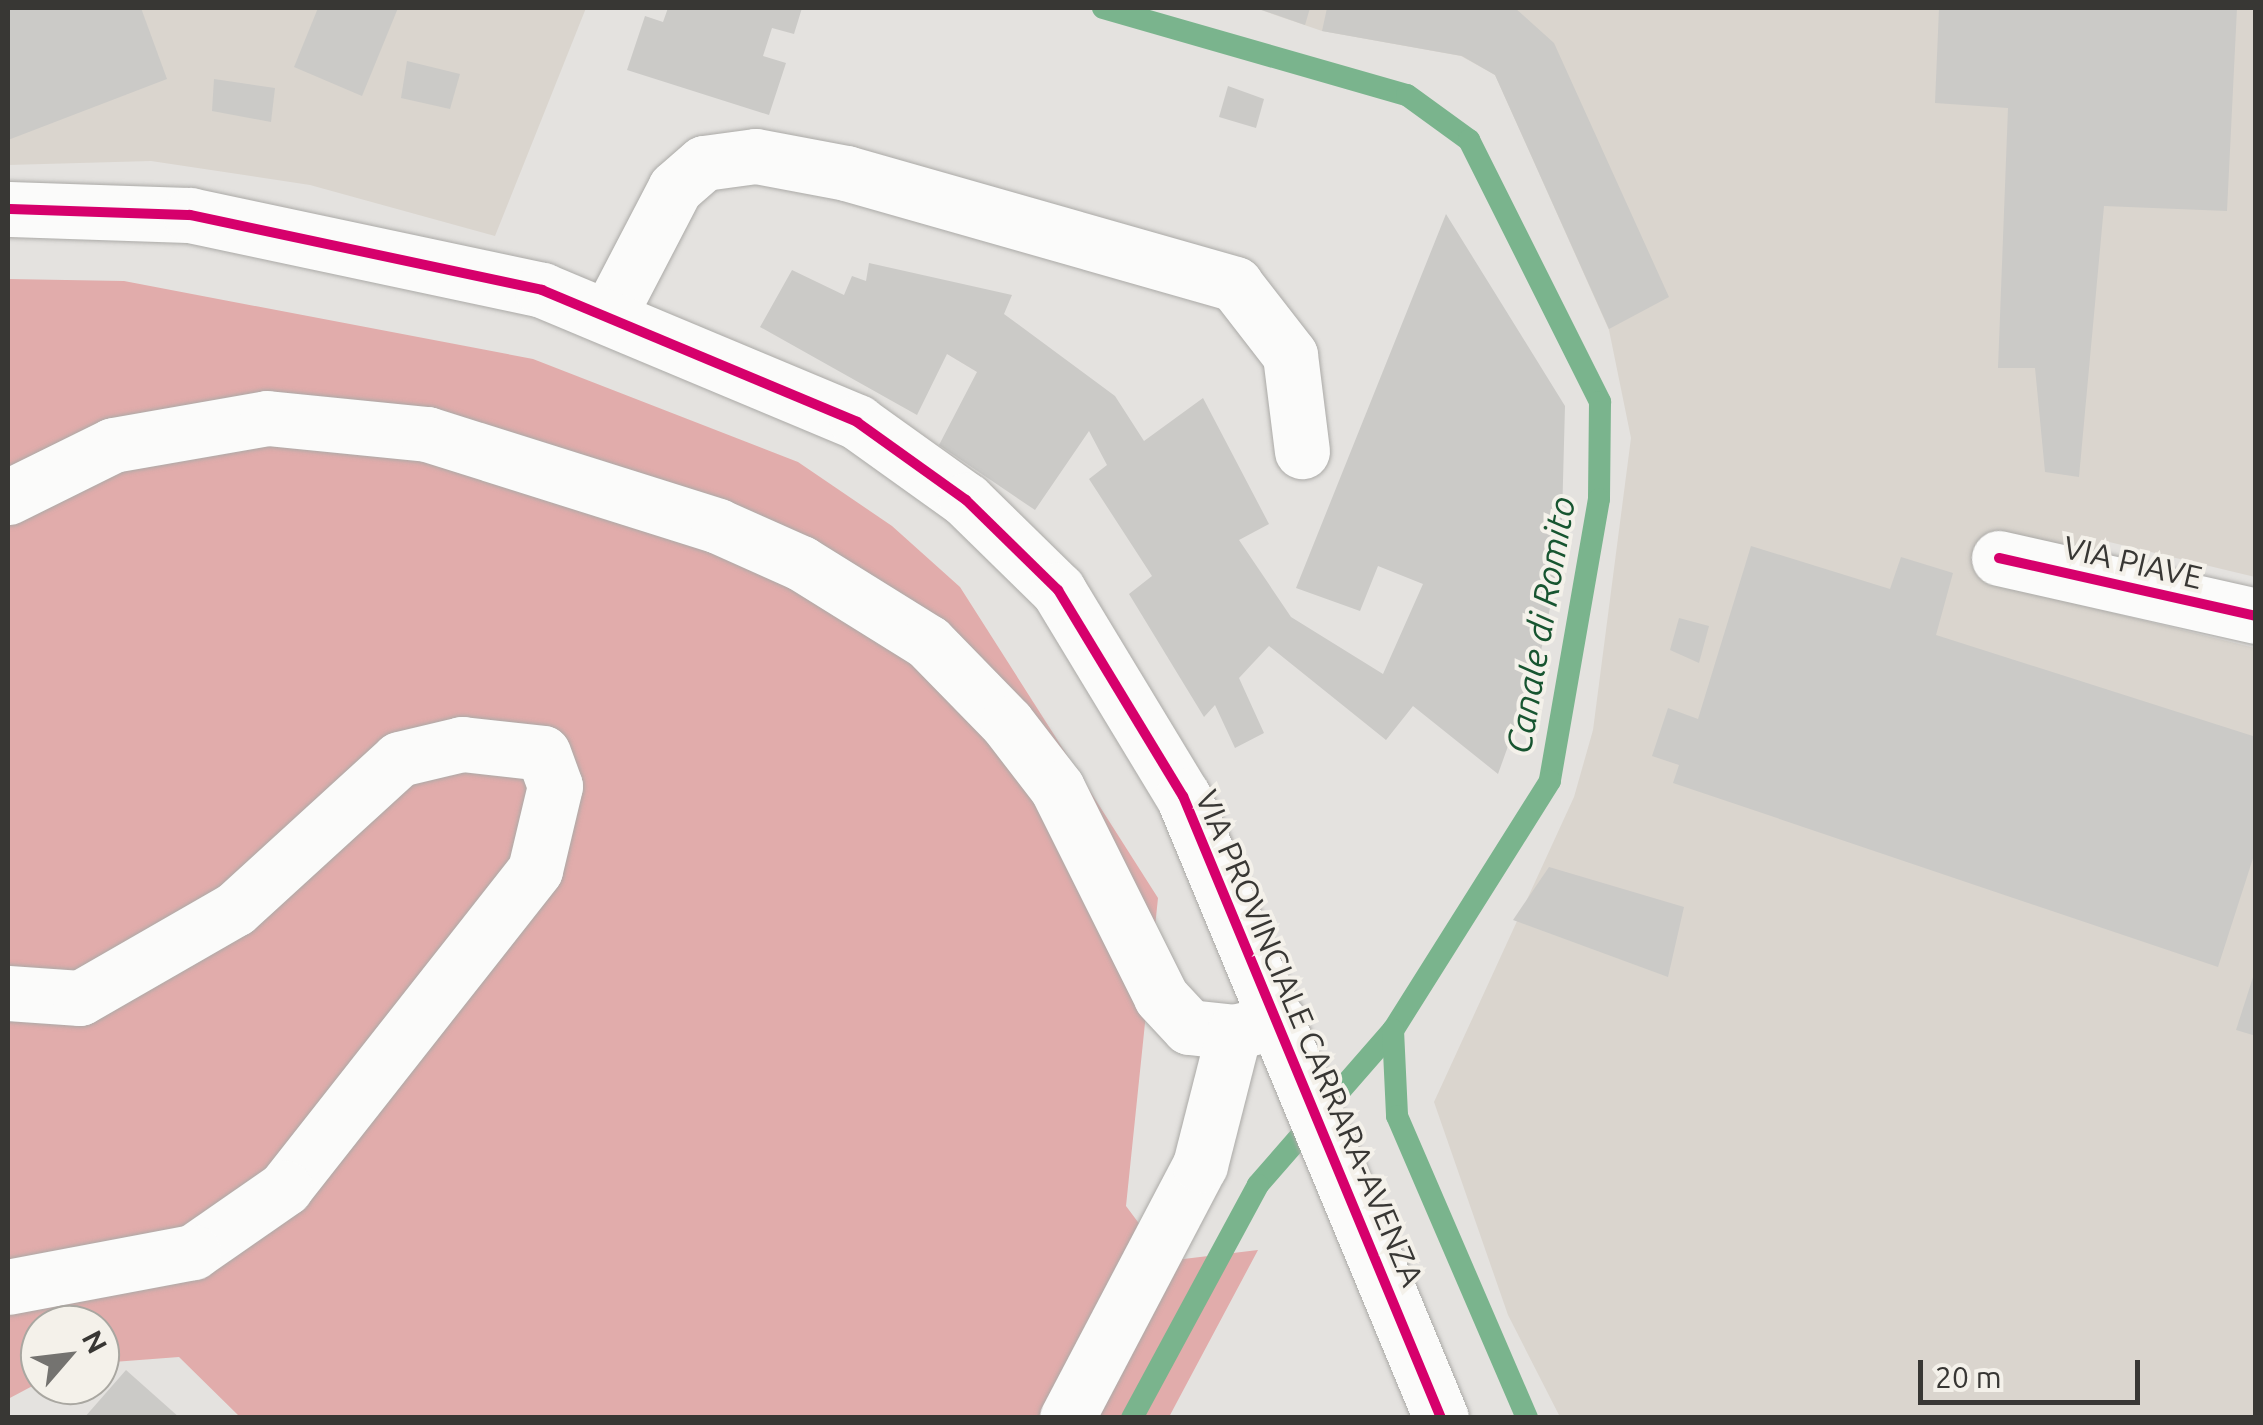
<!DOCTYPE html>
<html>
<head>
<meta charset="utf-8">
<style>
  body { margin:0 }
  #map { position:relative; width:2263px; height:1425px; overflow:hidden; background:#e4e2df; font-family:Ubuntu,sans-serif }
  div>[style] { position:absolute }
  .built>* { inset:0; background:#dad5ce }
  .forest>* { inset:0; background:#e1acab }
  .stream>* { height:22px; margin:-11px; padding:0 11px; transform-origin:11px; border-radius:11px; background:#7ab48d }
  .building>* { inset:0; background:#cbcac7 }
  .roads { filter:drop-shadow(0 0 2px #abaaa7) drop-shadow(0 0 2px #abaaa7) }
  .minor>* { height:55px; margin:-27.5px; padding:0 27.5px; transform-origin:27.5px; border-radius:27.5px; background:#fbfbfa }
  .major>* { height:55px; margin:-27.5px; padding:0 27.5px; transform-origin:27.5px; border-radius:27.5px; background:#fbfbfa }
  .cycleway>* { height:10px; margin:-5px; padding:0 5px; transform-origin:5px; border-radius:5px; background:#d6006c }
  span { translate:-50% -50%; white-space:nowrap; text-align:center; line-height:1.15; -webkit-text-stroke:8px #f4f1ea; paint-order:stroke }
  .street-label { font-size:32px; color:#383734 }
  .water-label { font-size:35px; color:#175530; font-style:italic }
  .frame { position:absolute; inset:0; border:10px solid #383734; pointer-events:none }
  .north { position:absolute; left:20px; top:1305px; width:100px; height:100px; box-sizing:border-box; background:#f4f1ea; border:2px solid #a9a7a1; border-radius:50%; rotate:62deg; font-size:28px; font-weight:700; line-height:40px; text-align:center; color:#383734 }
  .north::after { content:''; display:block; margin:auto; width:35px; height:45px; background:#747370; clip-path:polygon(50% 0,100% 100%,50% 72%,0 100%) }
  .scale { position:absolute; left:1918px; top:1360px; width:222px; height:45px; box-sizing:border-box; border:5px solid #383734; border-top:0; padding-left:12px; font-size:30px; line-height:35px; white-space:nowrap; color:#383734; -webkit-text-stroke:8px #f4f1ea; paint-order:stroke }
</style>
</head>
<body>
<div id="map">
  <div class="built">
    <i style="clip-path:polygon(8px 8px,586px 8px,495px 236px,310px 185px,151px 161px,8px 165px)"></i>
    <i style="clip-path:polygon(1255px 8px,2255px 8px,2255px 577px,2101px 540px,2077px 604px,2255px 648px,2255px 1417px,1560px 1417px,1508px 1315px,1434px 1102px,1574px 797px,1593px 730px,1631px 438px,1609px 330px,1495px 75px,1461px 56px,1322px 31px)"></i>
  </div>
  <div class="forest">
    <i style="clip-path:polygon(8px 279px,124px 281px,533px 359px,798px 462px,892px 526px,960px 587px,1158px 898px,1126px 1206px,1167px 1261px,1258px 1250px,1169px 1417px,240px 1417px,179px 1357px,100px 1363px,100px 1325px,40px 1325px,40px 1382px,8px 1399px)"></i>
  </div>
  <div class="stream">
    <i style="left:1103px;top:8px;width:316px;rotate:16deg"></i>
    <i style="left:1407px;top:95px;width:77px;rotate:36deg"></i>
    <i style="left:1469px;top:140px;width:293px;rotate:63.4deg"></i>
    <i style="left:1600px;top:402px;width:97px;rotate:90.6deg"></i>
    <i style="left:1599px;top:499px;width:286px;rotate:99.9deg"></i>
    <i style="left:1550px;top:781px;width:294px;rotate:122.2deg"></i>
    <i style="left:1393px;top:1030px;width:206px;rotate:131.1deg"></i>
    <i style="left:1258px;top:1185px;width:265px;rotate:118.4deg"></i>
    <i style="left:1393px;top:1030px;width:86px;rotate:87.3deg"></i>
    <i style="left:1397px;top:1116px;width:329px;rotate:66.7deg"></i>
  </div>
  <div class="building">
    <i style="clip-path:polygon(8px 8px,141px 8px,167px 79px,8px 140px)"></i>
    <i style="clip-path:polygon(318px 8px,398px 8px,362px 96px,294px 67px)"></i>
    <i style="clip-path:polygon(668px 8px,802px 8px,794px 34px,772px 28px,763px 56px,786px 63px,769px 115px,627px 70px,645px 16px,663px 22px)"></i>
    <i style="clip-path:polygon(1256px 8px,1310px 8px,1305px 25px)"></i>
    <i style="clip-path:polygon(1327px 8px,1515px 8px,1554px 43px,1669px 297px,1609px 329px,1495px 75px,1462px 56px,1322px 31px)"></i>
    <i style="clip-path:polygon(1939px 8px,2237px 8px,2227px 211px,2104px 206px,2079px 477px,2045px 472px,2035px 368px,1998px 368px,2008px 108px,1935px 103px)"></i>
    <i style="clip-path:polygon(407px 61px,460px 74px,450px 109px,401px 98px)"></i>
    <i style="clip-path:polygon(214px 79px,275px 88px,271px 122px,212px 111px)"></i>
    <i style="clip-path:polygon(1228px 86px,1264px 99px,1256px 128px,1219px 117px)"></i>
    <i style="clip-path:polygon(1446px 214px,1565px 406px,1561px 556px,1539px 660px,1498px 774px,1413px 706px,1386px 740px,1269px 646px,1239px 678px,1264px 733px,1235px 748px,1215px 705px,1204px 717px,1129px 594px,1152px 576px,1089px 479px,1107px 465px,1089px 431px,1035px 510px,939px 445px,977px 372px,947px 354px,917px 415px,760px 327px,792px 270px,844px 295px,852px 276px,866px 281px,869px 263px,1012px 295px,1004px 314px,1115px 396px,1144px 441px,1203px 398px,1269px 524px,1239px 540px,1291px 617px,1383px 674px,1423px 584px,1378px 566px,1360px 611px,1296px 588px)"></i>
    <i style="clip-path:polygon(1751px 546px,1890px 589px,1901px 557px,1953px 573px,1936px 635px,2256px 737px,2256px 849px,2218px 967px,1673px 783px,1679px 765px,1652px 756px,1668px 708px,1698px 719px)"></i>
    <i style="clip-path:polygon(1679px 618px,1709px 626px,1699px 663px,1670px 650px)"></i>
    <i style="clip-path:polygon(1549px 867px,1684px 907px,1668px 977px,1513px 920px)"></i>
    <i style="clip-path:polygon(2255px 971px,2256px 971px,2256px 1036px,2236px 1030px)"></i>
    <i style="clip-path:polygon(126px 1370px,180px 1418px,84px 1418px)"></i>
  </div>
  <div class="roads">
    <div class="minor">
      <i style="left:609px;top:315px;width:143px;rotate:-62.5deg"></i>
      <i style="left:675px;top:188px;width:38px;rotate:-41deg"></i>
      <i style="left:704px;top:163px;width:52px;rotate:-7.7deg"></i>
      <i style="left:756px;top:156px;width:92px;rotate:10.7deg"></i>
      <i style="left:846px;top:173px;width:405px;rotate:15.9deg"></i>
      <i style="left:1235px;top:284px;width:90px;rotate:52.2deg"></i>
      <i style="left:1290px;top:355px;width:97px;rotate:82.9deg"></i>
      <i style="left:8px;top:497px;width:117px;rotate:-26.3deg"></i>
      <i style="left:113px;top:445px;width:156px;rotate:-9.9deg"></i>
      <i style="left:267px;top:418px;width:161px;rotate:5.7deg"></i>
      <i style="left:427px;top:434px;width:305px;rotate:17.5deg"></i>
      <i style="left:718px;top:526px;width:91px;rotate:24deg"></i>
      <i style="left:801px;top:563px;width:150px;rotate:31.9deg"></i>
      <i style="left:928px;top:642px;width:113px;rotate:45.7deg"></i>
      <i style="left:1007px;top:723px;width:82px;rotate:52.4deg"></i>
      <i style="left:1057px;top:788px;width:233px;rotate:63.5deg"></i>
      <i style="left:1161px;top:997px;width:41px;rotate:47deg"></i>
      <i style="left:1189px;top:1027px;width:45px;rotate:6.3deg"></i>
      <i style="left:1234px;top:1032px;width:46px;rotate:-13.7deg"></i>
      <i style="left:1999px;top:558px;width:263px;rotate:12.7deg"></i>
      <i style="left:8px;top:993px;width:72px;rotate:4deg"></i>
      <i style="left:80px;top:998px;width:179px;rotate:-29.9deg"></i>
      <i style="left:235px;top:909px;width:222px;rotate:-42.4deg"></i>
      <i style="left:399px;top:759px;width:65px;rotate:-13.4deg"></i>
      <i style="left:462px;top:744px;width:81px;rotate:6.3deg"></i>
      <i style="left:543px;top:753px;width:35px;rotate:70deg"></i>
      <i style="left:555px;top:786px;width:86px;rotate:103.4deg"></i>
      <i style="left:535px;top:870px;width:405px;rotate:128.2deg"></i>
      <i style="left:285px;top:1188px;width:112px;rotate:145.2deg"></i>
      <i style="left:193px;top:1252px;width:188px;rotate:169.3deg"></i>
      <i style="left:1067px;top:1418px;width:286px;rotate:-62.3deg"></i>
      <i style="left:1200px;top:1165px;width:137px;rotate:-75.7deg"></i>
    </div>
    <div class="major">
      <i style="left:8px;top:209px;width:182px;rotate:1.9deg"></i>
      <i style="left:190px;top:215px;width:360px;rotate:12deg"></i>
      <i style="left:542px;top:290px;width:342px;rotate:22.7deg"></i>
      <i style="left:857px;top:422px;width:134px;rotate:35.6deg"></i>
      <i style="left:966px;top:500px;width:129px;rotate:44.4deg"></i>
      <i style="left:1058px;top:590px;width:241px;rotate:58.8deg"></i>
      <i style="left:1183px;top:796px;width:673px;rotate:67.47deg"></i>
    </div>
  </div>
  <div class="cycleway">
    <i style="left:8px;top:209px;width:182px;rotate:1.9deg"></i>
    <i style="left:190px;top:215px;width:360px;rotate:12deg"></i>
    <i style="left:542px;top:290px;width:342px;rotate:22.7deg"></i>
    <i style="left:857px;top:422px;width:134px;rotate:35.6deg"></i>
    <i style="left:966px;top:500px;width:129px;rotate:44.4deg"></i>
    <i style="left:1058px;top:590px;width:241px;rotate:58.8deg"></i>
    <i style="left:1183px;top:796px;width:673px;rotate:67.47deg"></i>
    <i style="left:1999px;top:558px;width:263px;rotate:12.7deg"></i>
  </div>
  <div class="street-label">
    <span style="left:2133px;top:562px;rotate:13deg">VIA PIAVE</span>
    <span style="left:1310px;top:1038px;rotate:67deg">VIA PROVINCIALE CARRARA-AVENZA</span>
  </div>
  <div class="water-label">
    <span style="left:1540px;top:625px;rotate:-80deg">Canale di Romito</span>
  </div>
  <div class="frame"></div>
  <div class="north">N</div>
  <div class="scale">20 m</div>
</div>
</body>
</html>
